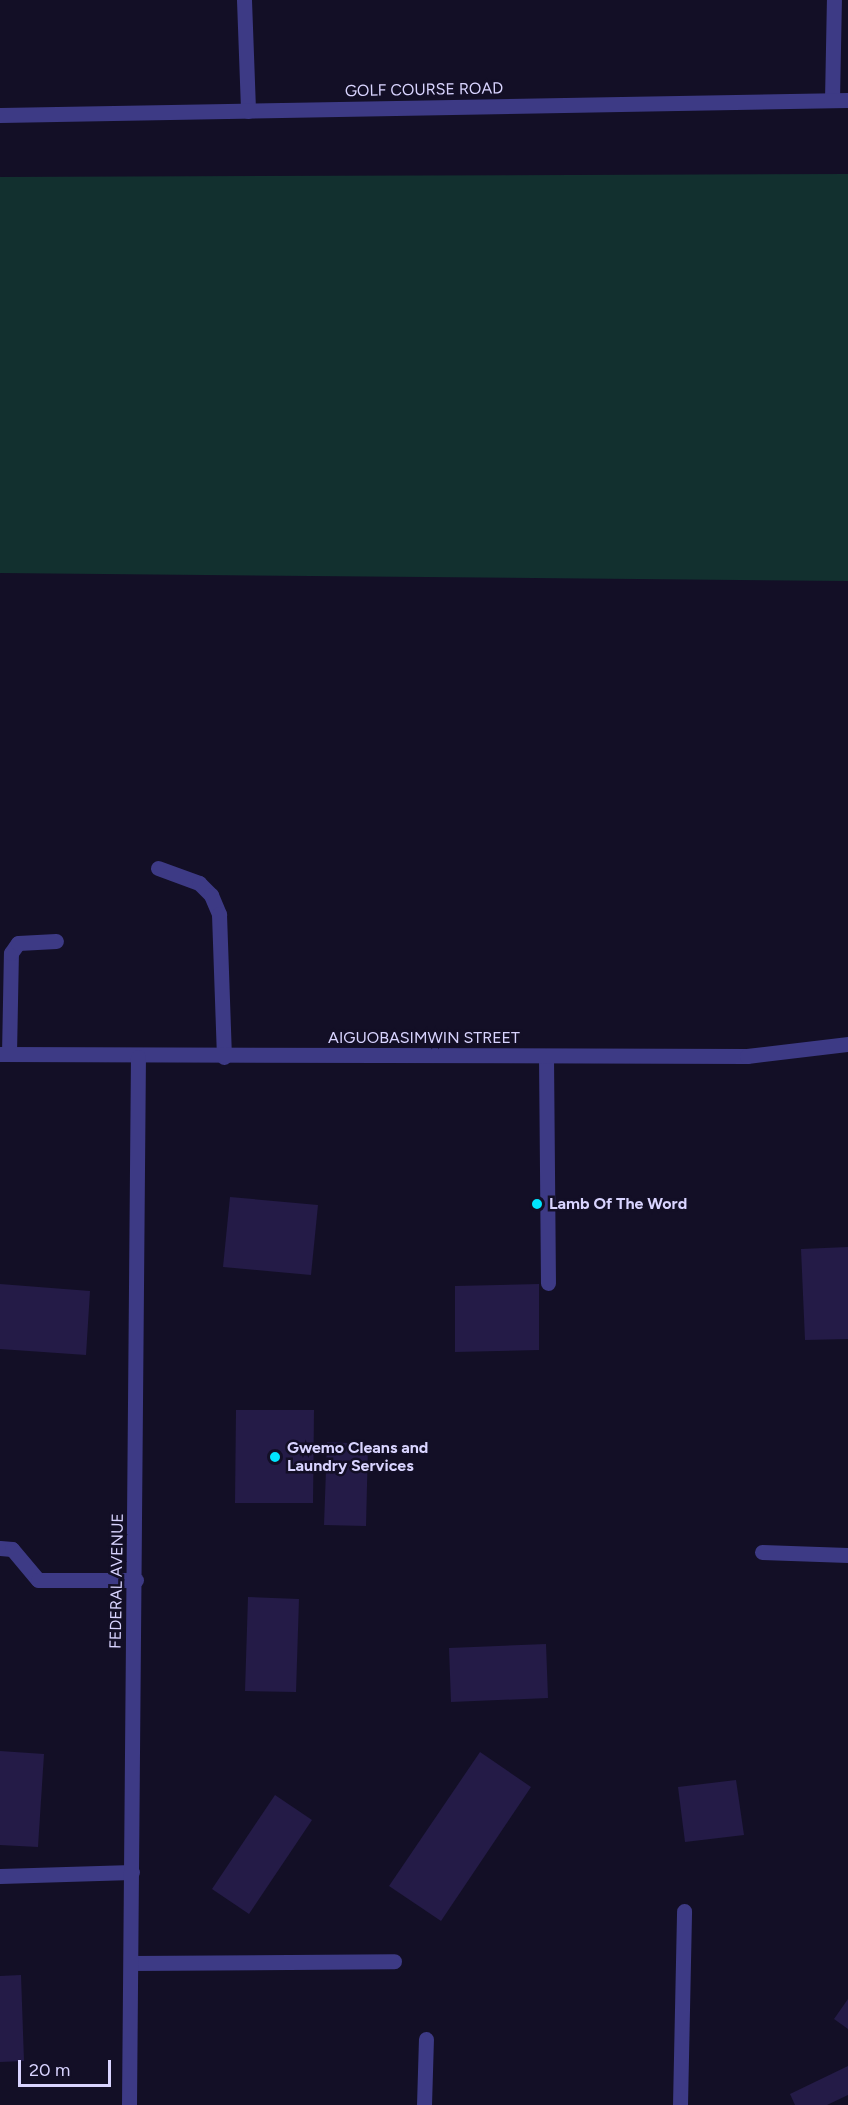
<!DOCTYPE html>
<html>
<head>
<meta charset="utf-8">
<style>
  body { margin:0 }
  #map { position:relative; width:848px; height:2105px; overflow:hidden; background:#130f26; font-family:Figtree,sans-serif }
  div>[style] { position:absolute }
  .green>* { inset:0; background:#12302f }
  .building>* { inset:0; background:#241b47 }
  .service>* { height:15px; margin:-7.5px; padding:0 7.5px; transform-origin:7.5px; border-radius:7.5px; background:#3d3a85 }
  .minor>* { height:15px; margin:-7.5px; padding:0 7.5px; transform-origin:7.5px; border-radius:7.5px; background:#3d3a85 }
  .dots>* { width:16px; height:16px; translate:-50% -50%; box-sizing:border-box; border:3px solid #130f26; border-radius:50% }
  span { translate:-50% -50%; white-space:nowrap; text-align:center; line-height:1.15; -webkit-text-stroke:5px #130f26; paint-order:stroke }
  .street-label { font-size:16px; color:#d9d4ff }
  .poi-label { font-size:16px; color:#d9d4ff; font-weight:700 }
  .left { translate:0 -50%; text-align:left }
  .scale { position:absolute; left:18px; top:2060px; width:93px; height:27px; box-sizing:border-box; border:3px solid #d9d4ff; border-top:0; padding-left:8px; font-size:18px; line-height:21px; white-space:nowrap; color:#d9d4ff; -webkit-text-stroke:4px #130f26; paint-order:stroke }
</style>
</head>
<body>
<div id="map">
  <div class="green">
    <i style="clip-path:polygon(848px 174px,848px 581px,0 573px,0 177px)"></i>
  </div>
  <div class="building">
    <i style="clip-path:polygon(230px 1197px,318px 1205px,311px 1275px,223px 1267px)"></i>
    <i style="clip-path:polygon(848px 1247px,848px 1339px,805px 1340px,801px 1249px)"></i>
    <i style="clip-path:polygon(0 1284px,90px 1291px,86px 1355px,0 1349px)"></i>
    <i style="clip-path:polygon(539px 1284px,539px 1350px,455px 1352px,455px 1286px)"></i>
    <i style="clip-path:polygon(236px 1410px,314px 1410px,313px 1503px,235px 1503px)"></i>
    <i style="clip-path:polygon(327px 1442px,368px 1444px,366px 1526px,324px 1525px)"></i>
    <i style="clip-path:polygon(248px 1597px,299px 1599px,296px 1692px,245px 1691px)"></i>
    <i style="clip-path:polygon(546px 1644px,548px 1698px,451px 1702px,449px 1648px)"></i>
    <i style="clip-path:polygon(0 1751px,44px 1754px,38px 1847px,0 1845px)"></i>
    <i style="clip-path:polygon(480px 1752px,531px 1787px,441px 1921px,389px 1886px)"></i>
    <i style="clip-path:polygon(736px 1780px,744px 1835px,685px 1842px,678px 1787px)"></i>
    <i style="clip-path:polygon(275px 1795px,312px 1820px,249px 1914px,212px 1889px)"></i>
    <i style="clip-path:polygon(21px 1975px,24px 2061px,0 2062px,0 1976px)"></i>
    <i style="clip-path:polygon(848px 1999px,848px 2029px,834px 2019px)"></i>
    <i style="clip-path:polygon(848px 2066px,848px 2095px,827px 2105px,795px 2105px,790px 2094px)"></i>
  </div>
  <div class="service">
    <i style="left:244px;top:0;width:111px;rotate:87.9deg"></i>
    <i style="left:158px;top:868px;width:44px;rotate:20.1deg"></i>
    <i style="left:199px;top:883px;width:17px;rotate:45deg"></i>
    <i style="left:211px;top:895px;width:21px;rotate:67deg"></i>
    <i style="left:219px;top:914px;width:143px;rotate:88deg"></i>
    <i style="left:9px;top:1054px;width:101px;rotate:-88.9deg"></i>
    <i style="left:11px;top:953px;width:12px;rotate:-55deg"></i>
    <i style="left:18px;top:943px;width:38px;rotate:-3deg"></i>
    <i style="left:546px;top:1056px;width:227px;rotate:89.5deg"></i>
    <i style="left:0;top:1548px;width:12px;rotate:5deg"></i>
    <i style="left:12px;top:1549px;width:40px;rotate:50deg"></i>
    <i style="left:38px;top:1580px;width:98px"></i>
    <i style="left:424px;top:2105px;width:66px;rotate:-88.3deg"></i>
  </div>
  <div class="minor">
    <i style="left:832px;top:100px;width:100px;rotate:-88.9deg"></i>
    <i style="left:0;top:115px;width:848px;rotate:-1.01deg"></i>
    <i style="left:0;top:1054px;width:747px;rotate:0.15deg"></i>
    <i style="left:747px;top:1056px;width:102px;rotate:-6.8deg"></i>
    <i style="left:762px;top:1552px;width:86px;rotate:2deg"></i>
    <i style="left:0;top:1876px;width:132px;rotate:-1.7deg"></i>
    <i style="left:131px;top:1963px;width:263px;rotate:-0.4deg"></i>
    <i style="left:129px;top:2105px;width:1048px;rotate:-89.51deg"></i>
    <i style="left:680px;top:2105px;width:194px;rotate:-88.8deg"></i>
  </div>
  <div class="dots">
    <i style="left:537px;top:1204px;background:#00e5ff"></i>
    <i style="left:275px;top:1457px;background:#00e5ff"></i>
  </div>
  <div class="street-label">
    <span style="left:424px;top:90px;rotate:-1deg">GOLF COURSE ROAD</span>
    <span style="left:424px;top:1038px">AIGUOBASIMWIN STREET</span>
    <span style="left:117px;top:1581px;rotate:-89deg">FEDERAL AVENUE</span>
  </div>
  <div class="poi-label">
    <span class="left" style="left:549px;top:1204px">Lamb Of The Word</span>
    <span class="left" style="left:287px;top:1457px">Gwemo Cleans and<br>Laundry Services</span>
  </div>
  <div class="scale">20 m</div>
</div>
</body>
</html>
